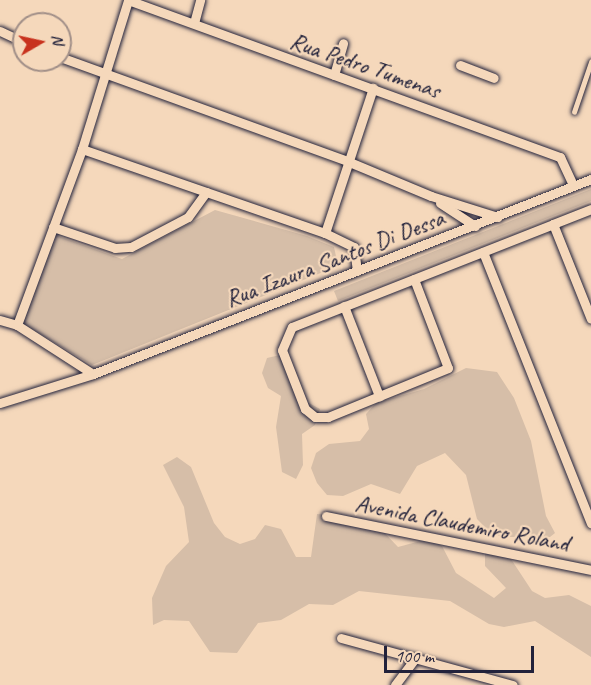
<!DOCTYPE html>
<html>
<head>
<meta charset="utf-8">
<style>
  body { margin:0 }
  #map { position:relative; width:591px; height:685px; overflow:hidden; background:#f5d8bb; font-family:Caveat,sans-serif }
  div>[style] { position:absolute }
  .green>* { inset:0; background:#d6bea8 }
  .roads { filter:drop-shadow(0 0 2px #22223b) drop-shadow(0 0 2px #22223b) }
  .service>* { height:4.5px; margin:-2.25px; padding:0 2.25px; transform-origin:2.25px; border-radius:2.25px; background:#f5d8bb }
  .minor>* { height:9px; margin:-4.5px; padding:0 4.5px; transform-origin:4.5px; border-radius:4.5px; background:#f5d8bb }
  span { translate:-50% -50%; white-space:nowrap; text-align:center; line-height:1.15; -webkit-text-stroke:4.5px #f5d8bb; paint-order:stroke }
  .street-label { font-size:24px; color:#22223b }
  .north { position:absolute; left:12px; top:12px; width:60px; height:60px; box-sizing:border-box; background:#f5d8bb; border:2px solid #a18f88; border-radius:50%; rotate:81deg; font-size:16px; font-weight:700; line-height:24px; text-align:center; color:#22223b }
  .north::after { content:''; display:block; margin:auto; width:21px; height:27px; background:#c8321e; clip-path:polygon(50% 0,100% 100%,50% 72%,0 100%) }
  .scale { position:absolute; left:384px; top:646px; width:150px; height:27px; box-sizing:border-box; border:3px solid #22223b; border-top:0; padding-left:8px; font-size:18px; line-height:21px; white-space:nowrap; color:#22223b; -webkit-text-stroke:4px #f5d8bb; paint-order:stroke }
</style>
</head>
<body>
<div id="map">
  <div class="green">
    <i style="clip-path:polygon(591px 189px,591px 201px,338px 301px,334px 291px)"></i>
    <i style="clip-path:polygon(215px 210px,307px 236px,334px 247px,337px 261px,333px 268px,92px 365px,22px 323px,55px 235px,122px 259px)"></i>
    <i style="clip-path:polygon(280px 355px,297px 373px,298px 389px,307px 402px,320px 409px,315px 425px,302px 434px,303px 465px,296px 479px,282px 472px,276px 427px,281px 396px,268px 388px,262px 373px,267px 358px)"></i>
    <i style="clip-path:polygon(466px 368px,497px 372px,514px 398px,531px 441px,546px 516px,555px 533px,550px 537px,501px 537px,488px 530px,477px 519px,466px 475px,445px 453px,417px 466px,400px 494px,371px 484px,343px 496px,327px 495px,317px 483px,311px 468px,316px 453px,329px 444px,360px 441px,369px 429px,366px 414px,376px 403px,424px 389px)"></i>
    <i style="clip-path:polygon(177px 457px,191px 467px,214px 523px,225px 537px,240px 544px,255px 539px,265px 525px,281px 529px,296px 557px,311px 557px,317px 514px,355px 517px,378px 526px,398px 547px,428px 539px,442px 546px,456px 573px,494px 598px,506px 588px,485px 566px,485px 550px,509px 556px,532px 591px,545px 598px,569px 595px,591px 606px,591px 657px,535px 621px,504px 627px,489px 624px,450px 601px,359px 591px,333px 605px,309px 604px,281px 620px,258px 623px,237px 653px,210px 652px,189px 621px,164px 620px,153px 625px,152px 598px,166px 566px,189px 542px,184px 507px,163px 465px)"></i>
  </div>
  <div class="roads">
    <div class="service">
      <i style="left:574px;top:112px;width:53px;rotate:-71.2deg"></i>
    </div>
    <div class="minor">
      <i style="left:128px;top:0;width:460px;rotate:20deg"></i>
      <i style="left:560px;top:157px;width:31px;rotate:65deg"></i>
      <i style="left:194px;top:23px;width:24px;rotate:-75deg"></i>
      <i style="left:0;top:31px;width:26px;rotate:25deg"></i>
      <i style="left:60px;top:57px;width:305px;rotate:19.9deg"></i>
      <i style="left:347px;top:161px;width:91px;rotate:22.6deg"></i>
      <i style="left:431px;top:196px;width:70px;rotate:17.4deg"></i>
      <i style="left:460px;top:65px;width:36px;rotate:21deg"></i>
      <i style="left:334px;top:75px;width:33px;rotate:-74deg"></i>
      <i style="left:82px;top:149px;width:257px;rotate:19.1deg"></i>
      <i style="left:325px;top:233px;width:32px;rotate:26deg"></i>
      <i style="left:354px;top:247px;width:24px;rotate:83deg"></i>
      <i style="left:440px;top:203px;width:42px;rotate:33.3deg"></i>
      <i style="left:553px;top:224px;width:102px;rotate:68.2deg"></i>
      <i style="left:53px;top:227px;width:65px;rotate:18.7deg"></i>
      <i style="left:115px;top:248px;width:16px;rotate:-4deg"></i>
      <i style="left:131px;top:247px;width:64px;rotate:-27.8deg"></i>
      <i style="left:188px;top:217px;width:31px;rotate:-54deg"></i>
      <i style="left:325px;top:233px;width:153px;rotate:-71.7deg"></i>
      <i style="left:483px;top:252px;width:292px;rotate:68.3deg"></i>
      <i style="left:414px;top:279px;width:95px;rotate:69.1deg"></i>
      <i style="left:448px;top:368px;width:130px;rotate:157.8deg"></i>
      <i style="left:328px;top:417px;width:13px;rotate:180deg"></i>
      <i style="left:315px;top:417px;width:13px;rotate:-141deg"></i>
      <i style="left:305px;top:409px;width:63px;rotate:-111.3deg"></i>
      <i style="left:282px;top:350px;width:25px;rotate:-67deg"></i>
      <i style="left:292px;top:327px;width:281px;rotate:-21.5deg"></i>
      <i style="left:553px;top:224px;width:41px;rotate:-21.5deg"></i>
      <i style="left:344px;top:306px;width:97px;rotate:68.7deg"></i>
      <i style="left:0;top:320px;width:18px;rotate:16deg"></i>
      <i style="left:17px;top:325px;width:90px;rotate:32.8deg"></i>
      <i style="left:17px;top:325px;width:188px;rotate:-69.7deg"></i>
      <i style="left:82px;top:149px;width:156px;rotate:-72.8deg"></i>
      <i style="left:0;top:403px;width:97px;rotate:-17.3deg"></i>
      <i style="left:93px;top:374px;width:535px;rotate:-21.38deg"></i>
      <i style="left:326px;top:516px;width:270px;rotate:11.5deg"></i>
      <i style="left:341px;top:638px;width:178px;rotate:15.3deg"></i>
      <i style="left:395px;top:685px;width:34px;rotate:-53deg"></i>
    </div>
  </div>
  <div class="street-label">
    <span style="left:365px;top:66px;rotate:19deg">Rua Pedro Tumenas</span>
    <span style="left:335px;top:259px;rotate:-21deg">Rua Izaura Santos Di Dessa</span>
    <span style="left:462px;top:524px;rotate:11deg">Avenida Claudemiro Roland</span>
  </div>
  <div class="north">N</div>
  <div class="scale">100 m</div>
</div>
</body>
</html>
